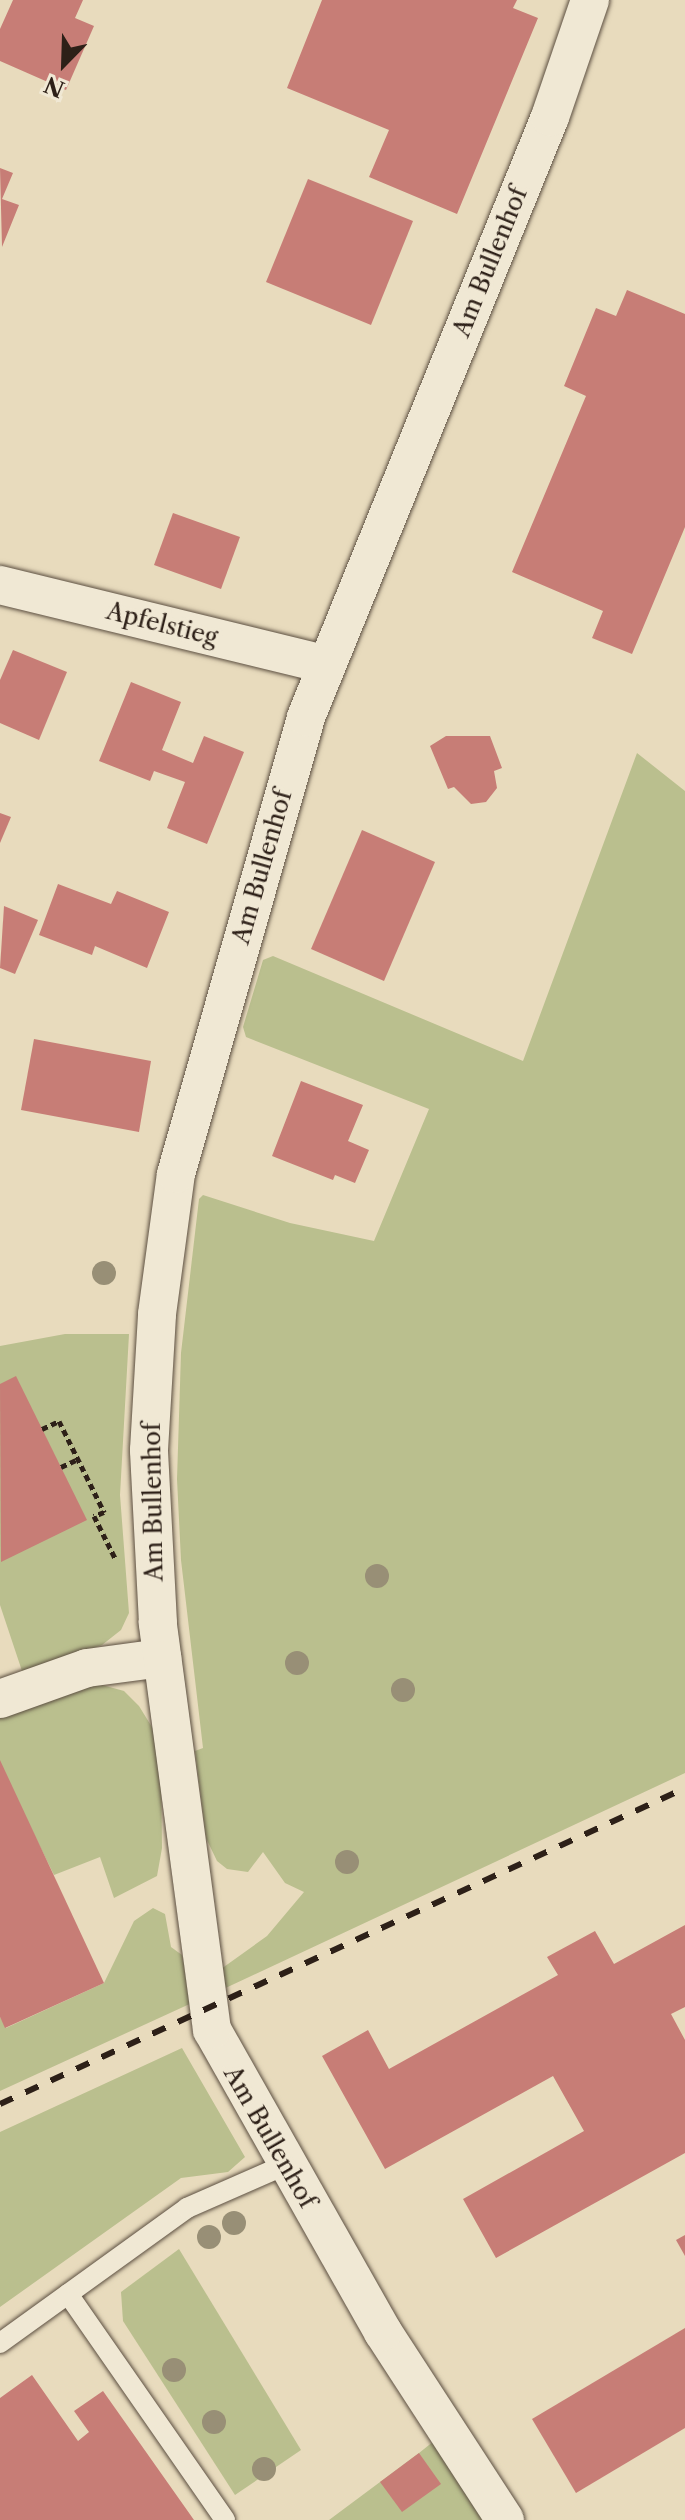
<!DOCTYPE html>
<html>
<head>
<meta charset="utf-8">
<style>
  body { margin:0 }
  #map { position:relative; width:685px; height:2520px; overflow:hidden; background:#e8dbbd; font-family:"Libre Caslon Text",serif }
  div>[style] { position:absolute }
  .green>* { inset:0; background:#babf8e }
  .building>* { inset:0; background:#c77d76 }
  .path>* { height:5px; margin-top:-2.5px; transform-origin:0; background:repeating-linear-gradient(90deg,#2d2018 0 6px,transparent 0 10px) }
  .roads { filter:drop-shadow(0 0 2px #5c4f41) drop-shadow(0 0 2px #5c4f41) }
  .service>* { height:20px; margin:-10px; padding:0 10px; transform-origin:10px; border-radius:10px; background:#f0e8d4 }
  .minor>* { height:38px; margin:-19px; padding:0 19px; transform-origin:19px; border-radius:19px; background:#f0e8d4 }
  .rail>* { height:6px; margin-top:-3px; transform-origin:0; background:repeating-linear-gradient(90deg,#2d2018 0 14px,transparent 0 28px) }
  .trees>* { width:24px; height:24px; margin:-12px; border-radius:50%; background:#988f76 }
  span { translate:-50% -50%; white-space:nowrap; text-align:center; line-height:1.15; -webkit-text-stroke:7px #f0e8d4; paint-order:stroke }
  .street-label { font-size:24px; color:#2d2018 }
  .north { position:absolute; left:24px; top:24px; width:80px; height:80px; -webkit-text-stroke:6px #f0e8d4; paint-order:stroke; rotate:203deg; font-size:22px; font-weight:700; line-height:32px; text-align:center; color:#2d2018 }
  .north::after { content:''; display:block; margin:auto; width:28px; height:36px; background:#2d2018; clip-path:polygon(50% 0,100% 100%,50% 72%,0 100%) }
</style>
</head>
<body>
<div id="map">
  <div class="green">
    <i style="clip-path:polygon(637px 753px,685px 791px,685px 1773px,217px 1992px,214px 1974px,267px 1936px,304px 1892px,285px 1883px,263px 1852px,248px 1872px,227px 1869px,217px 1861px,206px 1838px,195px 1751px,203px 1748px,181px 1560px,177px 1479px,181px 1353px,199px 1199px,203px 1195px,290px 1223px,374px 1241px,429px 1109px,246px 1037px,243px 1027px,263px 960px,273px 956px,523px 1061px)"></i>
    <i style="clip-path:polygon(65px 1334px,129px 1334px,120px 1495px,129px 1613px,121px 1630px,102px 1645px,23px 1674px,0 1605px,0 1346px)"></i>
    <i style="clip-path:polygon(95px 1683px,124px 1691px,139px 1706px,155px 1732px,161px 1769px,162px 1848px,157px 1876px,114px 1898px,100px 1857px,54px 1875px,0 1765px,0 1714px)"></i>
    <i style="clip-path:polygon(153px 1908px,165px 1914px,171px 1947px,182px 1955px,194px 2002px,0 2091px,0 2017px,6px 2028px,104px 1983px,134px 1921px)"></i>
    <i style="clip-path:polygon(182px 2048px,245px 2157px,228px 2172px,181px 2178px,0 2307px,0 2132px)"></i>
    <i style="clip-path:polygon(179px 2249px,301px 2450px,235px 2495px,123px 2321px,121px 2292px)"></i>
    <i style="clip-path:polygon(434px 2441px,485px 2520px,329px 2520px,419px 2453px)"></i>
  </div>
  <div class="building">
    <i style="clip-path:polygon(13px 0,83px 0,75px 18px,94px 26px,66px 90px,0 61px,0 29px)"></i>
    <i style="clip-path:polygon(322px 0,517px 0,513px 8px,538px 18px,457px 214px,369px 177px,389px 130px,287px 88px)"></i>
    <i style="clip-path:polygon(0 168px,13px 173px,2px 199px,19px 205px,2px 247px)"></i>
    <i style="clip-path:polygon(308px 179px,413px 221px,371px 325px,266px 282px)"></i>
    <i style="clip-path:polygon(627px 290px,685px 314px,685px 527px,632px 654px,592px 638px,603px 611px,512px 572px,586px 396px,564px 386px,596px 308px,616px 316px)"></i>
    <i style="clip-path:polygon(173px 513px,240px 537px,221px 589px,154px 565px)"></i>
    <i style="clip-path:polygon(13px 650px,67px 672px,39px 740px,0 723px,0 680px)"></i>
    <i style="clip-path:polygon(131px 682px,181px 702px,162px 750px,193px 763px,204px 736px,244px 752px,207px 844px,167px 828px,185px 782px,154px 771px,150px 781px,99px 761px)"></i>
    <i style="clip-path:polygon(446px 736px,490px 736px,502px 768px,494px 771px,497px 788px,486px 802px,471px 804px,454px 787px,448px 789px,430px 746px)"></i>
    <i style="clip-path:polygon(0 813px,11px 817px,0 843px)"></i>
    <i style="clip-path:polygon(362px 830px,435px 862px,384px 981px,311px 949px)"></i>
    <i style="clip-path:polygon(58px 884px,111px 904px,117px 891px,169px 912px,147px 968px,95px 946px,92px 955px,39px 935px)"></i>
    <i style="clip-path:polygon(4px 906px,38px 920px,15px 974px,0 968px)"></i>
    <i style="clip-path:polygon(34px 1039px,151px 1061px,139px 1132px,21px 1110px)"></i>
    <i style="clip-path:polygon(301px 1081px,363px 1105px,348px 1141px,369px 1150px,355px 1183px,335px 1175px,333px 1180px,272px 1156px)"></i>
    <i style="clip-path:polygon(16px 1376px,87px 1520px,1px 1562px,0 1384px)"></i>
    <i style="clip-path:polygon(0 1760px,104px 1983px,5px 2028px,0 2017px)"></i>
    <i style="clip-path:polygon(685px 1925px,685px 2007px,671px 2014px,685px 2040px,685px 2153px,496px 2258px,463px 2199px,584px 2131px,553px 2076px,385px 2169px,322px 2056px,368px 2030px,389px 2069px,558px 1975px,547px 1957px,595px 1931px,614px 1964px)"></i>
    <i style="clip-path:polygon(685px 2235px,685px 2256px,676px 2240px)"></i>
    <i style="clip-path:polygon(685px 2328px,685px 2428px,576px 2493px,532px 2419px)"></i>
    <i style="clip-path:polygon(32px 2375px,78px 2441px,89px 2432px,74px 2411px,103px 2391px,194px 2520px,0 2520px,0 2398px)"></i>
    <i style="clip-path:polygon(419px 2453px,441px 2484px,402px 2512px,380px 2482px)"></i>
  </div>
  <div class="path">
    <i style="left:42px;top:1429px;width:19px;rotate:-25deg"></i>
    <i style="left:59px;top:1421px;width:102px;rotate:63.7deg"></i>
    <i style="left:104px;top:1512px;width:11px;rotate:158deg"></i>
    <i style="left:94px;top:1516px;width:49px;rotate:63.4deg"></i>
    <i style="left:61px;top:1467px;width:19px;rotate:-25deg"></i>
  </div>
  <div class="roads">
    <div class="service">
      <i style="left:68px;top:2294px;width:275px;rotate:55.2deg"></i>
      <i style="left:0;top:2343px;width:231px;rotate:-35.8deg"></i>
      <i style="left:187px;top:2208px;width:107px;rotate:-23.7deg"></i>
    </div>
    <div class="minor">
      <i style="left:0;top:585px;width:333px;rotate:13.7deg"></i>
      <i style="left:0;top:1699px;width:92px;rotate:-19.6deg"></i>
      <i style="left:87px;top:1668px;width:76px;rotate:-7.6deg"></i>
      <i style="left:505px;top:2520px;width:224px;rotate:-123deg"></i>
      <i style="left:383px;top:2332px;width:347px;rotate:-119.5deg"></i>
      <i style="left:212px;top:2030px;width:411px;rotate:-97.6deg"></i>
      <i style="left:158px;top:1623px;width:173px;rotate:-93deg"></i>
      <i style="left:149px;top:1450px;width:136px;rotate:-86.6deg"></i>
      <i style="left:157px;top:1314px;width:141px;rotate:-82.3deg"></i>
      <i style="left:176px;top:1174px;width:475px;rotate:-74.1deg"></i>
      <i style="left:306px;top:717px;width:648px;rotate:-67.87deg"></i>
      <i style="left:550px;top:117px;width:124px;rotate:-71.1deg"></i>
    </div>
  </div>
  <div class="rail">
    <i style="left:0;top:2104px;width:754px;rotate:-24.76deg"></i>
  </div>
  <div class="trees">
    <i style="left:104px;top:1273px"></i>
    <i style="left:377px;top:1576px"></i>
    <i style="left:297px;top:1663px"></i>
    <i style="left:403px;top:1690px"></i>
    <i style="left:347px;top:1862px"></i>
    <i style="left:234px;top:2223px"></i>
    <i style="left:209px;top:2237px"></i>
    <i style="left:174px;top:2370px"></i>
    <i style="left:214px;top:2422px"></i>
    <i style="left:264px;top:2469px"></i>
  </div>
  <div class="street-label">
    <span style="left:490px;top:262px;rotate:-68deg">Am Bullenhof</span>
    <span style="left:162px;top:624px;rotate:14deg">Apfelstieg</span>
    <span style="left:262px;top:867px;rotate:-74deg">Am Bullenhof</span>
    <span style="left:153px;top:1502px;rotate:-91deg">Am Bullenhof</span>
    <span style="left:270px;top:2137px;rotate:60deg">Am Bullenhof</span>
  </div>
  <div class="north">N</div>
</div>
</body>
</html>
